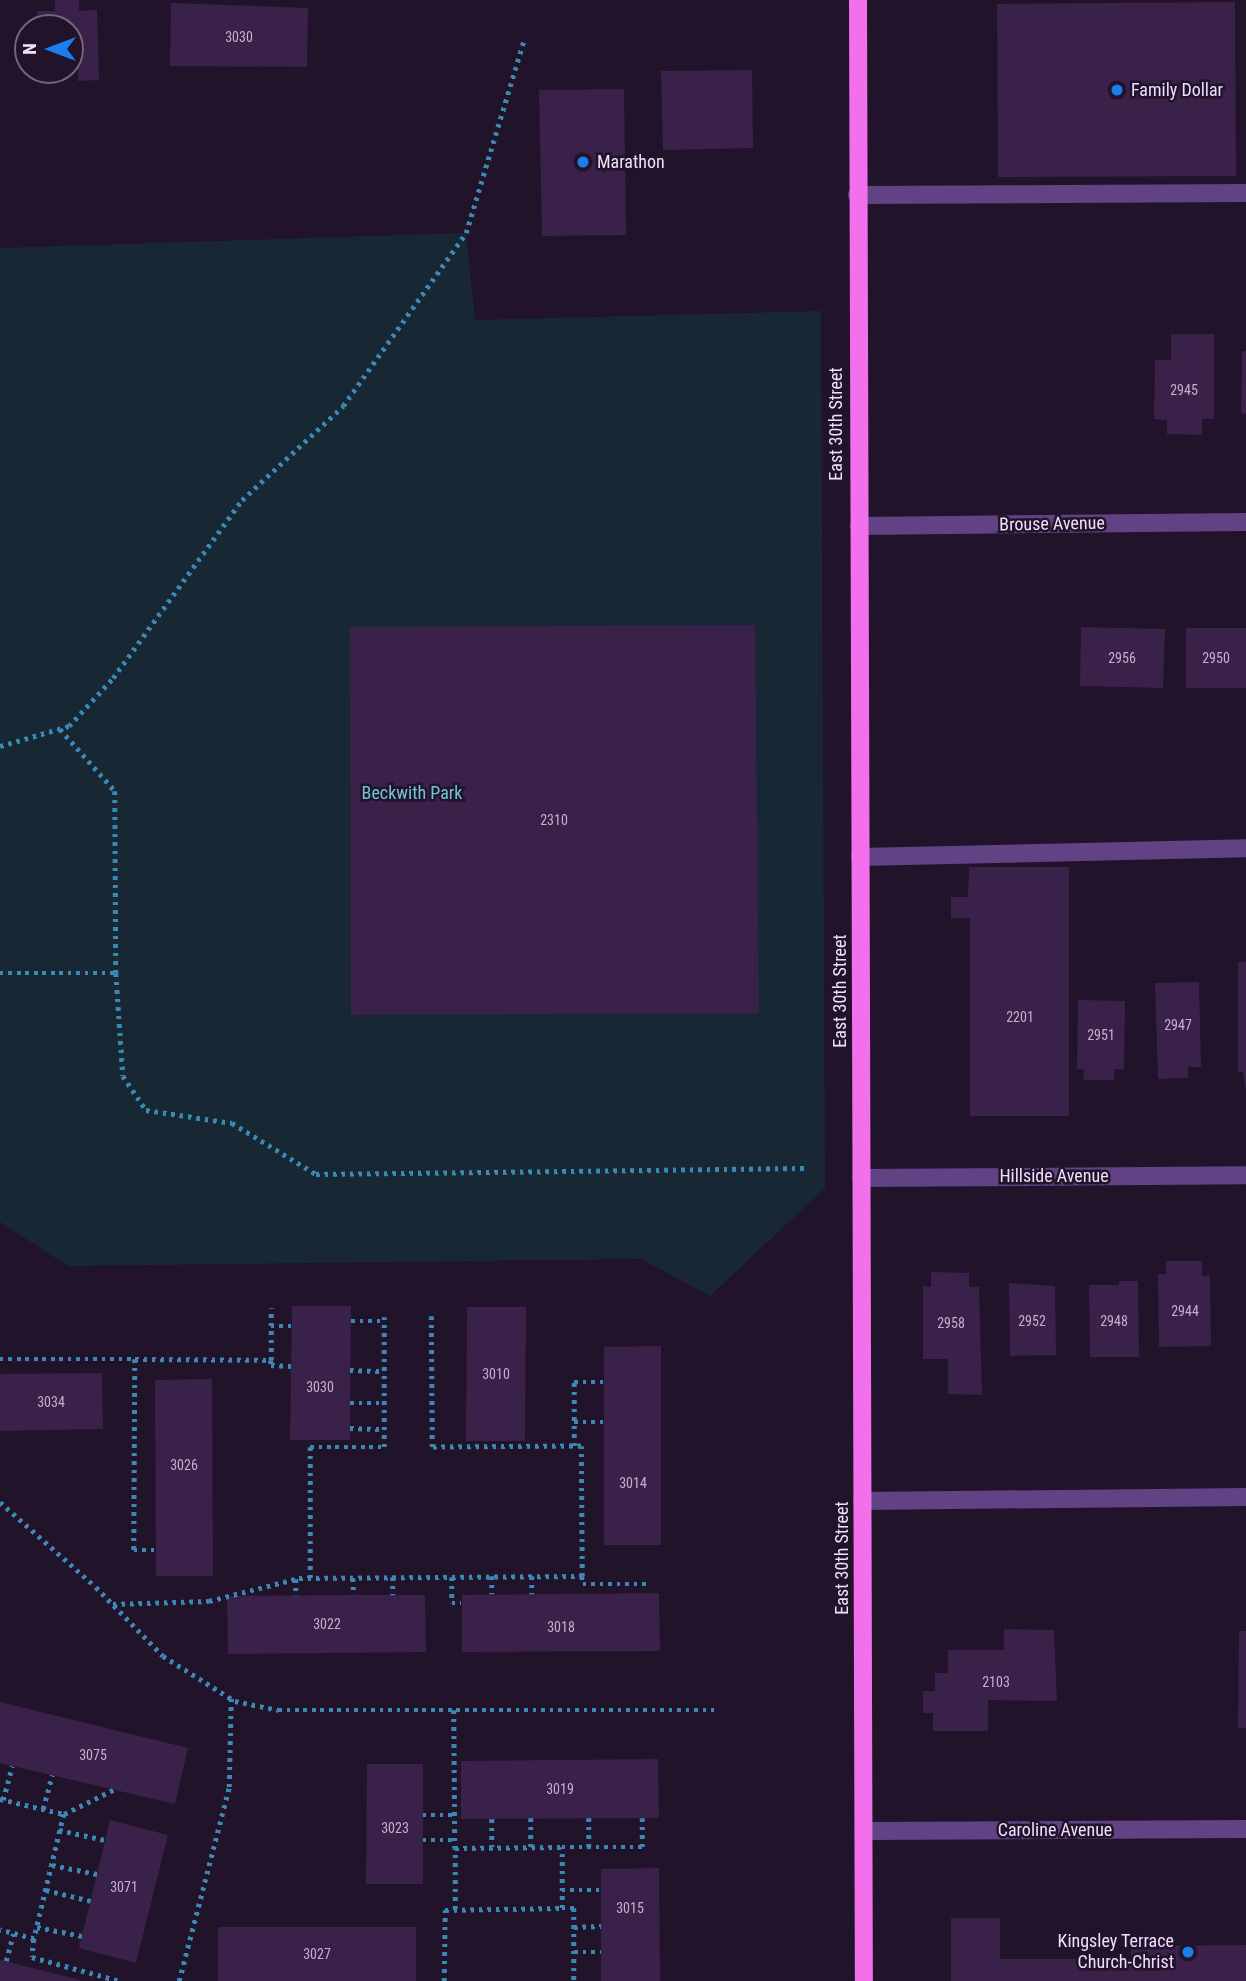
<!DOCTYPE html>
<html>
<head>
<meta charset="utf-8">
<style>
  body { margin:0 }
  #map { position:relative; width:1246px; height:1981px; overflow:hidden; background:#21132a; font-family:"Roboto Condensed",sans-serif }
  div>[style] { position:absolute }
  .green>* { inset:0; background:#172834 }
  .building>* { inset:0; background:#3a2149 }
  .path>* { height:4.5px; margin-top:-2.25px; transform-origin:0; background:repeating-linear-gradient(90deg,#3c88b4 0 3.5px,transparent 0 8.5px) }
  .minor>* { height:18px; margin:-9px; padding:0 9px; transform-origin:9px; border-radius:9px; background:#614385 }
  .major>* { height:18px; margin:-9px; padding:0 9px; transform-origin:9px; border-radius:9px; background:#f370ec }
  .dots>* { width:19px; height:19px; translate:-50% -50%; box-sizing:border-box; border:4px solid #21132a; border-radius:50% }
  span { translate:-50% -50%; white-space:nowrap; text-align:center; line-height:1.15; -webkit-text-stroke:5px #21132a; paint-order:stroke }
  .number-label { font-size:14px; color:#c2b0cf }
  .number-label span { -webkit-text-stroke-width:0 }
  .poi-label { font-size:18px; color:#efdffc }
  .left { translate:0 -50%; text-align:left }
  .right { translate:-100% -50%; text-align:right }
  .street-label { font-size:18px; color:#efdffc }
  .park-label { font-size:18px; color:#70c5d8 }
  .north { position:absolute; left:14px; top:14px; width:70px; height:70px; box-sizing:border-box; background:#21132a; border:2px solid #73657e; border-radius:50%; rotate:270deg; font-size:19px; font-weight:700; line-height:28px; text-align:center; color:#efdffc }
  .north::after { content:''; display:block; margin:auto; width:24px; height:32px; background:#1c7eec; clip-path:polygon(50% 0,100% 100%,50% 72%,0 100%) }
</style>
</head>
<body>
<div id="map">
  <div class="green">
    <i style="clip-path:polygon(466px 233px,475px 320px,821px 311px,825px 1188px,710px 1296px,641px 1259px,68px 1266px,0 1222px,0 248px)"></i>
  </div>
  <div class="building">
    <i style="clip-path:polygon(55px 0,79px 0,79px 11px,97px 10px,99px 80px,78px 81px,78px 70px,70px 70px,70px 28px,38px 28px,37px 11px,55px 11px)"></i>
    <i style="clip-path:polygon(1235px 2px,1236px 176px,998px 177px,997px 4px)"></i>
    <i style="clip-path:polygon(171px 3px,308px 8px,307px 67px,170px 66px)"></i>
    <i style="clip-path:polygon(752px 70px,753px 148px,663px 150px,661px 71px)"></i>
    <i style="clip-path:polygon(624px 89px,626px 235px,542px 236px,539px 90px)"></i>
    <i style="clip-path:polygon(1171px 334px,1214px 334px,1214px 419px,1202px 419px,1202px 435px,1167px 434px,1167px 420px,1154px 419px,1155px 360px,1171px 360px)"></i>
    <i style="clip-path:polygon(1242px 351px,1246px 351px,1246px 414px,1241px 413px)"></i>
    <i style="clip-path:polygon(755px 625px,759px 1013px,351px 1015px,350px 627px)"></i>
    <i style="clip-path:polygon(1081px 627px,1165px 629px,1163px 688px,1080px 686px)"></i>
    <i style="clip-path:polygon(1186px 628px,1246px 628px,1246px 688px,1186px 688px)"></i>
    <i style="clip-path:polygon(969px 867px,1069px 867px,1069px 1116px,970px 1116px,970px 918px,951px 918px,951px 897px,968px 897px)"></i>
    <i style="clip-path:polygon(1238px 962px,1246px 962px,1246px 1091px,1243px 1072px,1238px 1072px)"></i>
    <i style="clip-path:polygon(1199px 982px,1201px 1067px,1188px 1067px,1188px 1078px,1158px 1079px,1155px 983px)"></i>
    <i style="clip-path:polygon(1078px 1000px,1125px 1001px,1124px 1069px,1114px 1069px,1114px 1080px,1083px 1080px,1084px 1069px,1077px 1069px)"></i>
    <i style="clip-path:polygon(1166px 1261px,1202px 1261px,1202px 1276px,1210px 1275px,1211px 1346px,1159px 1347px,1158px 1274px,1166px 1274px)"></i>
    <i style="clip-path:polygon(931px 1272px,969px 1273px,969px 1287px,979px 1287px,982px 1395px,948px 1394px,948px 1359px,923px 1359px,923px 1286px,931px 1287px)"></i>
    <i style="clip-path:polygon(1119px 1281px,1138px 1281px,1139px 1357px,1090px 1357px,1089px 1285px,1119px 1285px)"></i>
    <i style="clip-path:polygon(1009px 1283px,1055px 1286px,1056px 1355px,1010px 1356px)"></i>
    <i style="clip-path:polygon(292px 1306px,351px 1306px,350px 1440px,290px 1440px)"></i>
    <i style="clip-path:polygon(467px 1307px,526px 1307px,525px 1441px,466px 1441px)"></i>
    <i style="clip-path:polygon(661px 1346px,661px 1545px,604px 1545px,604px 1347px)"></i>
    <i style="clip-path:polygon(102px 1373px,103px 1429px,0 1431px,0 1374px)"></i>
    <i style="clip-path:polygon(212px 1379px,213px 1576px,156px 1576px,155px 1380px)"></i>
    <i style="clip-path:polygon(659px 1593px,660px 1651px,462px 1652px,462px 1595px)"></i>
    <i style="clip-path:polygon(354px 1595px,425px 1595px,426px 1652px,228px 1654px,227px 1596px)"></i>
    <i style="clip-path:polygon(1004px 1629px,1054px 1630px,1057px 1701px,988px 1700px,988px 1731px,933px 1731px,933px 1713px,923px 1713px,923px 1691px,935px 1691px,935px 1673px,948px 1673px,948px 1650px,1004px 1650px)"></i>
    <i style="clip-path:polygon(1239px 1631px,1246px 1631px,1246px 1728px,1238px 1728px)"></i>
    <i style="clip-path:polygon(0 1702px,188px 1748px,175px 1804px,0 1763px)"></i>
    <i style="clip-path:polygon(658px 1759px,659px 1818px,461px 1819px,461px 1761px)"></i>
    <i style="clip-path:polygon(367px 1764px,423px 1764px,423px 1884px,366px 1884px)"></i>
    <i style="clip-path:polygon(110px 1820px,168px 1835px,136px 1963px,79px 1948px)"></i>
    <i style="clip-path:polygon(659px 1868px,660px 1981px,601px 1981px,601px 1869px)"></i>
    <i style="clip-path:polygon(951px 1918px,1000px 1918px,1000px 1959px,1131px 1959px,1131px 1946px,1246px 1945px,1246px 1981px,951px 1981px)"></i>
    <i style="clip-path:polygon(218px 1927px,416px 1927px,416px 1981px,218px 1981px)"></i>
    <i style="clip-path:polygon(0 1960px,80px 1980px,80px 1981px,0 1981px)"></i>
  </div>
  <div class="path">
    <i style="left:60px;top:729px;width:83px;rotate:48.4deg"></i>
    <i style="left:115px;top:791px;width:182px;rotate:89.7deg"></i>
    <i style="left:0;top:746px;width:72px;rotate:-16.2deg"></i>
    <i style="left:69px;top:726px;width:65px;rotate:-47.5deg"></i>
    <i style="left:113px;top:678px;width:220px;rotate:-54.1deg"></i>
    <i style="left:242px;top:500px;width:138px;rotate:-42.9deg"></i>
    <i style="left:343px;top:406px;width:212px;rotate:-54.6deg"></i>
    <i style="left:466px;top:233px;width:202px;rotate:-73.3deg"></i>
    <i style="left:0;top:973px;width:116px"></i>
    <i style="left:116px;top:973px;width:103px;rotate:86.1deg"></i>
    <i style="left:123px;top:1076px;width:41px;rotate:55.9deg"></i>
    <i style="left:146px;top:1110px;width:87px;rotate:8.6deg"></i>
    <i style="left:232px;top:1123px;width:98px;rotate:31.3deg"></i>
    <i style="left:316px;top:1174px;width:488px;rotate:-0.7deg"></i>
    <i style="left:351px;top:1321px;width:33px"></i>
    <i style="left:271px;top:1326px;width:20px"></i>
    <i style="left:0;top:1359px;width:135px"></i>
    <i style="left:135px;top:1359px;width:191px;rotate:90.3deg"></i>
    <i style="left:134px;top:1550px;width:22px"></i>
    <i style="left:135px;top:1359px;width:136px;rotate:0.4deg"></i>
    <i style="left:271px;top:1360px;width:52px;rotate:-90deg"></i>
    <i style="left:271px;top:1360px;width:5px;rotate:90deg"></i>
    <i style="left:271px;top:1365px;width:20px;rotate:3deg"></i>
    <i style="left:350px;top:1370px;width:34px;rotate:2deg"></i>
    <i style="left:350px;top:1403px;width:34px"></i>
    <i style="left:574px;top:1422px;width:30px"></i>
    <i style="left:350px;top:1428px;width:34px;rotate:2deg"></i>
    <i style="left:574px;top:1446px;width:64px;rotate:-90deg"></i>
    <i style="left:574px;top:1382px;width:30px"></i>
    <i style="left:0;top:1502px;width:128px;rotate:41.5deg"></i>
    <i style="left:96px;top:1587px;width:96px;rotate:45.8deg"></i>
    <i style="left:163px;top:1656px;width:85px;rotate:32deg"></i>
    <i style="left:235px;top:1701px;width:44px;rotate:11.8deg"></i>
    <i style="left:278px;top:1710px;width:436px"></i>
    <i style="left:492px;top:1576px;width:18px;rotate:90deg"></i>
    <i style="left:532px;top:1576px;width:18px;rotate:90deg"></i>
    <i style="left:582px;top:1576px;width:8px;rotate:83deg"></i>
    <i style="left:583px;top:1584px;width:65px"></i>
    <i style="left:393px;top:1577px;width:18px;rotate:90deg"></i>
    <i style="left:452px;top:1577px;width:26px;rotate:90deg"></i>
    <i style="left:452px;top:1603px;width:9px"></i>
    <i style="left:310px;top:1578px;width:131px;rotate:-90deg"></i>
    <i style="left:310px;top:1447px;width:74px"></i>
    <i style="left:384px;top:1447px;width:130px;rotate:-90deg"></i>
    <i style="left:353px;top:1578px;width:17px;rotate:87deg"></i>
    <i style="left:296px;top:1579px;width:17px;rotate:90deg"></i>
    <i style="left:113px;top:1604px;width:96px;rotate:-1.8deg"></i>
    <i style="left:209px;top:1601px;width:93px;rotate:-14.3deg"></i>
    <i style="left:299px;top:1578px;width:283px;rotate:-0.4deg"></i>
    <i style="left:582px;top:1576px;width:130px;rotate:-90.4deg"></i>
    <i style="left:581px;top:1446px;width:149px;rotate:179.6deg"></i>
    <i style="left:432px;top:1447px;width:131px;rotate:-90.4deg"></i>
    <i style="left:454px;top:1710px;width:138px;rotate:89.6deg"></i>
    <i style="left:0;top:1799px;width:66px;rotate:13.2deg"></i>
    <i style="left:64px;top:1814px;width:129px;rotate:103.5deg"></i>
    <i style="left:34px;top:1939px;width:35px;rotate:-165deg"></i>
    <i style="left:3px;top:1800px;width:35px;rotate:-75deg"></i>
    <i style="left:43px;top:1809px;width:35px;rotate:-75deg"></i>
    <i style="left:64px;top:1814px;width:55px;rotate:-26.1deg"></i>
    <i style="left:423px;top:1815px;width:32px"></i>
    <i style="left:531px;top:1818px;width:29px;rotate:90deg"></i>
    <i style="left:589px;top:1818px;width:29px;rotate:90deg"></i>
    <i style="left:492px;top:1819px;width:28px;rotate:90deg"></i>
    <i style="left:59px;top:1830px;width:47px;rotate:12.3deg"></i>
    <i style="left:423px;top:1840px;width:32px"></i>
    <i style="left:52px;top:1865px;width:46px;rotate:11.3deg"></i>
    <i style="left:46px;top:1890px;width:46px;rotate:13.7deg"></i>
    <i style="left:562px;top:1890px;width:39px"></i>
    <i style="left:562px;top:1908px;width:61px;rotate:-90deg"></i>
    <i style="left:562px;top:1847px;width:80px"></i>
    <i style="left:642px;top:1847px;width:29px;rotate:-90deg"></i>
    <i style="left:455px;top:1909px;width:61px;rotate:-90deg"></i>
    <i style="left:455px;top:1848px;width:107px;rotate:-0.5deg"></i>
    <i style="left:37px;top:1927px;width:46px;rotate:11.3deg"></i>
    <i style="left:574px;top:1927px;width:27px;rotate:-2deg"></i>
    <i style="left:34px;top:1939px;width:18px;rotate:96deg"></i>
    <i style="left:32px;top:1957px;width:91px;rotate:15.3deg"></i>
    <i style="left:574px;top:1952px;width:27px"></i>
    <i style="left:6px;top:1961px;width:28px;rotate:-75deg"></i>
    <i style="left:179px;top:1981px;width:200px;rotate:-75.5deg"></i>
    <i style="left:229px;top:1787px;width:89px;rotate:-88.7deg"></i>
    <i style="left:444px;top:1981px;width:71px;rotate:-89.2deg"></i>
    <i style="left:445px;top:1910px;width:117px;rotate:-1deg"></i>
    <i style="left:562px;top:1908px;width:12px"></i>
    <i style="left:574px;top:1908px;width:73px;rotate:90deg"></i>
  </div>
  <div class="minor">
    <i style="left:857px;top:195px;width:389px;rotate:-0.3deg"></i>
    <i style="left:859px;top:526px;width:387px;rotate:-0.6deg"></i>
    <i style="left:860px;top:857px;width:386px;rotate:-1.3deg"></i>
    <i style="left:861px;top:1178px;width:385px;rotate:-0.4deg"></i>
    <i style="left:862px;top:1501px;width:384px;rotate:-0.6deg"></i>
    <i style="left:864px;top:1831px;width:382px;rotate:-0.3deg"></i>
  </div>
  <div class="major">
    <i style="left:858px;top:0;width:1981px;rotate:89.83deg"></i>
  </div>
  <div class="dots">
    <i style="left:1117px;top:90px;background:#1c7eec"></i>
    <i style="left:583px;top:162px;background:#1c7eec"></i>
    <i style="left:1188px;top:1952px;background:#1c7eec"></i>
  </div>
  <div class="number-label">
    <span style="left:239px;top:37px">3030</span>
    <span style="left:1184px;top:390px">2945</span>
    <span style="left:1122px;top:658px">2956</span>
    <span style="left:1216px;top:658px">2950</span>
    <span style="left:554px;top:820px">2310</span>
    <span style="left:1020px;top:1017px">2201</span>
    <span style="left:1178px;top:1025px">2947</span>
    <span style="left:1101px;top:1035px">2951</span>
    <span style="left:1185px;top:1311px">2944</span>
    <span style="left:1032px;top:1321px">2952</span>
    <span style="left:1114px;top:1321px">2948</span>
    <span style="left:951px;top:1323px">2958</span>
    <span style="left:496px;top:1374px">3010</span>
    <span style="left:320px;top:1387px">3030</span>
    <span style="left:51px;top:1402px">3034</span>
    <span style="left:184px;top:1465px">3026</span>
    <span style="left:633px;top:1483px">3014</span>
    <span style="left:327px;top:1624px">3022</span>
    <span style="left:561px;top:1627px">3018</span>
    <span style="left:996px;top:1682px">2103</span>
    <span style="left:93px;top:1755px">3075</span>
    <span style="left:560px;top:1789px">3019</span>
    <span style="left:395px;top:1828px">3023</span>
    <span style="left:124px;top:1887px">3071</span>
    <span style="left:630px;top:1908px">3015</span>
    <span style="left:317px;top:1954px">3027</span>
  </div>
  <div class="poi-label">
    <span class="left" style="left:1131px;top:90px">Family Dollar</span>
    <span class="left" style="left:597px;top:162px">Marathon</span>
    <span class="right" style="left:1174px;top:1952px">Kingsley Terrace<br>Church-Christ</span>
  </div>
  <div class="street-label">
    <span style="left:836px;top:424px;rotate:-90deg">East 30th Street</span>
    <span style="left:1052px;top:524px;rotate:-1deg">Brouse Avenue</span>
    <span style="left:840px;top:991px;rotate:-90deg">East 30th Street</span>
    <span style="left:1054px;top:1176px">Hillside Avenue</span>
    <span style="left:842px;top:1558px;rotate:-90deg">East 30th Street</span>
    <span style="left:1055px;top:1830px">Caroline Avenue</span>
  </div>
  <div class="park-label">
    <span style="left:412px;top:793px">Beckwith Park</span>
  </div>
  <div class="north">N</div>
</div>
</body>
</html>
